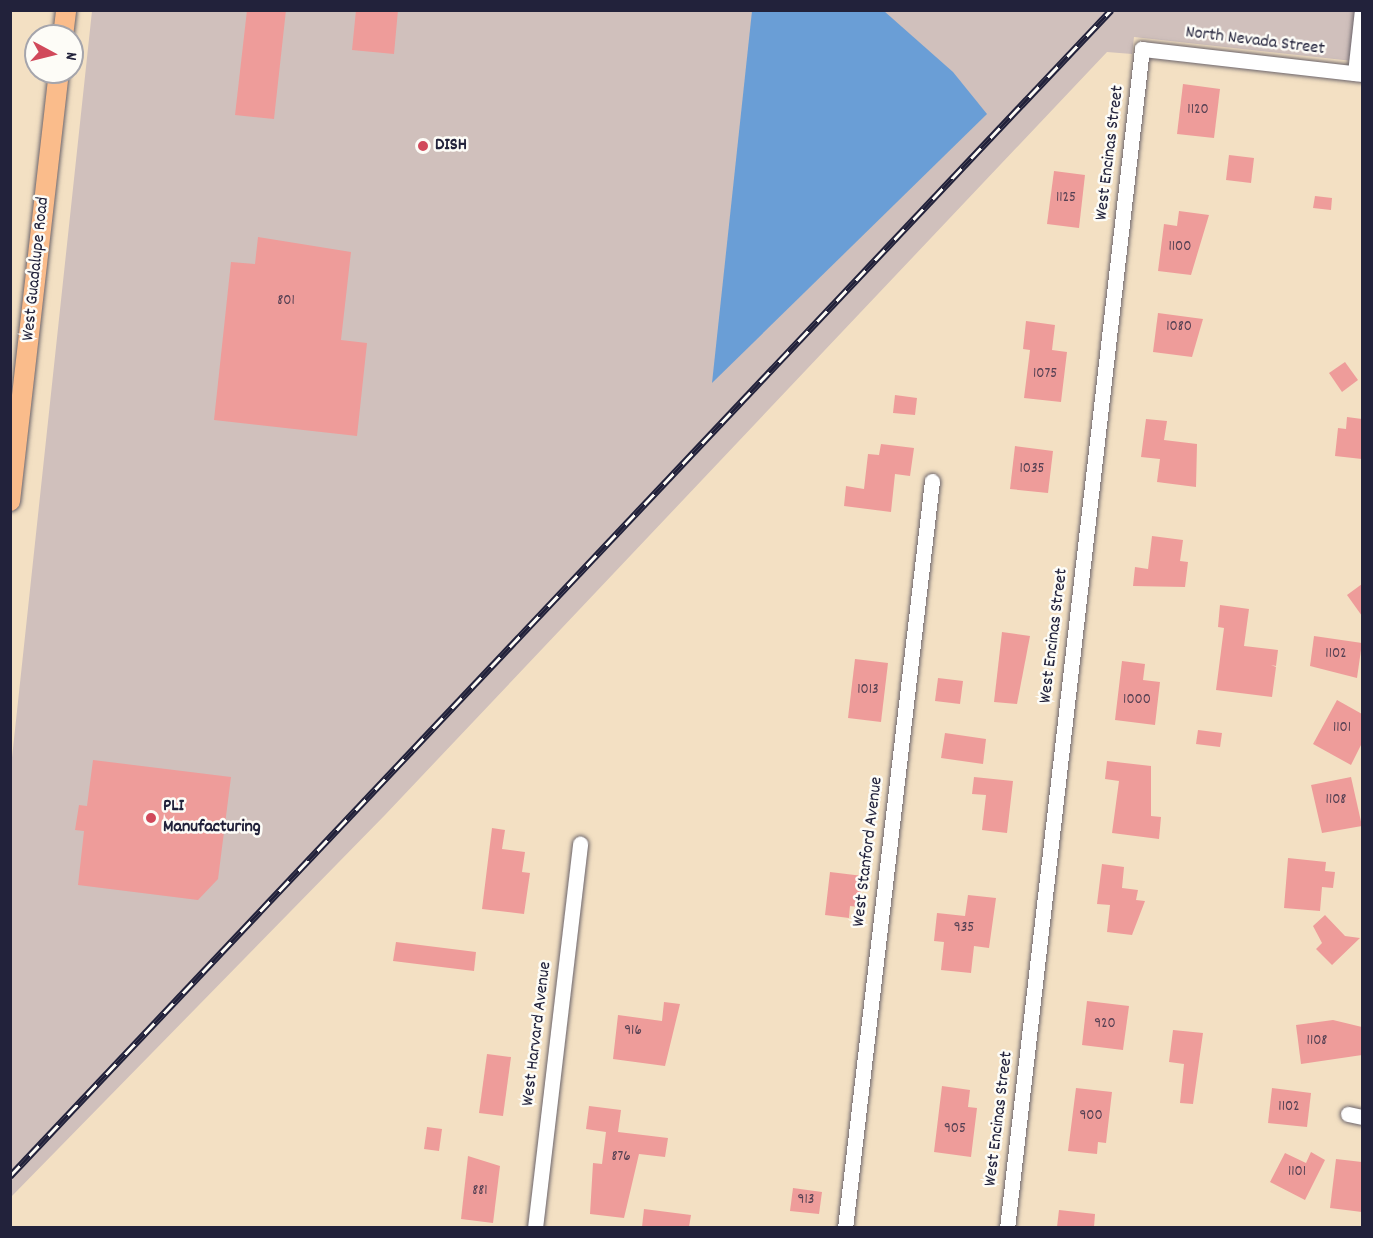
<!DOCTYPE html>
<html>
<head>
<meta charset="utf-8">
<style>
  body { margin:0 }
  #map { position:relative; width:1373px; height:1238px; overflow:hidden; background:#f3e0c3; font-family:Dekko,sans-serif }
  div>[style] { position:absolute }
  .industrial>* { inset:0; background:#d0c0bc }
  .water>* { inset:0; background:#6a9ed6 }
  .building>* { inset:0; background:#ee9c9a }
  .roads { filter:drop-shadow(0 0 2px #6b646b) drop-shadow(0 0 2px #6b646b) }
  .minor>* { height:15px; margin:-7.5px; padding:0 7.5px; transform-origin:7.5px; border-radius:7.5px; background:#fff }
  .major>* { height:20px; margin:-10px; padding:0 10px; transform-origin:10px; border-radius:10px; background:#fabc8b }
  .rail>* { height:7px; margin-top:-3.5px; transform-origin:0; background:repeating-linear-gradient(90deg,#fdfcf7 0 14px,#22223b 0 28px); box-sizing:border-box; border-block:2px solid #22223b }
  .dots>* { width:16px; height:16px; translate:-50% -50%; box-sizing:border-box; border:3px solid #fdfcf7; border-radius:50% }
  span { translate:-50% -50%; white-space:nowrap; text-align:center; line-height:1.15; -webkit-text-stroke:5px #fdfcf7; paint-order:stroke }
  .number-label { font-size:15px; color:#554053 }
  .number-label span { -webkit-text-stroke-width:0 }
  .street-label { font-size:18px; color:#22223b }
  .poi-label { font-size:18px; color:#22223b; font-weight:700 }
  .left { translate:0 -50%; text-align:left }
  .frame { position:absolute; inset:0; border:12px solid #22223b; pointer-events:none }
  .north { position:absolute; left:24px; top:24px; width:60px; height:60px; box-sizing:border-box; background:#fdfcf7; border:2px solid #a5a5ac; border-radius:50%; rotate:97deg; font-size:16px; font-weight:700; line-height:24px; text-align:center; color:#22223b }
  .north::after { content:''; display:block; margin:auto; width:21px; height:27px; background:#d1495b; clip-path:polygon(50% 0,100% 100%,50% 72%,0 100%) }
</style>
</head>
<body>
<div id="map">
  <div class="industrial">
    <i style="clip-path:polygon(92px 11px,1362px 11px,1362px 62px,1134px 37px,1132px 54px,1107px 52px,385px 815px,11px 1197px,11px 767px)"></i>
  </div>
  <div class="water">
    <i style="clip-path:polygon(752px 11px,884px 11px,953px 72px,987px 114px,712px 383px)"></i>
  </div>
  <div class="building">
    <i style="clip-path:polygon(247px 10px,286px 10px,274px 119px,235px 115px)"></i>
    <i style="clip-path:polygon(356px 10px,398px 10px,394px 54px,352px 50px)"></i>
    <i style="clip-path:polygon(1183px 84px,1220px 89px,1214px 138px,1177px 134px)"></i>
    <i style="clip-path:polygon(1229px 155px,1254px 158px,1251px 183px,1226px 180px)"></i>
    <i style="clip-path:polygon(1054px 171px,1085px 175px,1079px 228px,1047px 224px)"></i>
    <i style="clip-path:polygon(1315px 196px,1332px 198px,1331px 210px,1313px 208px)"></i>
    <i style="clip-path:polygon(1179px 211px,1209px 215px,1191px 275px,1158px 271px,1164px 224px,1177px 226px)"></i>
    <i style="clip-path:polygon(258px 237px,351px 252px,341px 340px,367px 343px,357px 436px,214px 420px,231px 262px,255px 264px)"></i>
    <i style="clip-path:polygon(1158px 313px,1203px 319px,1192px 357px,1153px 352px)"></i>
    <i style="clip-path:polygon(1026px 321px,1055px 325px,1052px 350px,1067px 352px,1061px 402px,1024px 398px,1030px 350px,1023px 349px)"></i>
    <i style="clip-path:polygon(1345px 362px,1358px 380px,1342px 392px,1329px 373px)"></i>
    <i style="clip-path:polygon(895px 395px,917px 398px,915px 415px,893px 413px)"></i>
    <i style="clip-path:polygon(1347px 417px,1362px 419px,1362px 459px,1335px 456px,1338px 428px,1346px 429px)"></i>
    <i style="clip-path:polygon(1146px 419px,1167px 421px,1164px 440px,1197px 444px,1196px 487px,1157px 482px,1160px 459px,1141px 457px)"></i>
    <i style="clip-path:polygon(881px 444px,914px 448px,910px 476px,895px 474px,891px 512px,844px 506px,846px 486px,864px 489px,868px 454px,879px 455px)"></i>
    <i style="clip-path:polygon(1015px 446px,1053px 451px,1048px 493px,1010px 489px)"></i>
    <i style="clip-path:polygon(1152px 536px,1183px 540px,1180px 561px,1188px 562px,1185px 587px,1133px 586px,1135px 567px,1148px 569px)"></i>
    <i style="clip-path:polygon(1362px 584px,1362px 616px,1347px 595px)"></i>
    <i style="clip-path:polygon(1220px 605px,1249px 609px,1244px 646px,1278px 650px,1276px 666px,1271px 665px,1276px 667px,1272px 697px,1216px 690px,1224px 628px,1218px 627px)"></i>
    <i style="clip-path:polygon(1002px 632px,1030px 636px,1017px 704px,994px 702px)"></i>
    <i style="clip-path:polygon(1314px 636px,1362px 643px,1357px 678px,1310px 666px)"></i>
    <i style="clip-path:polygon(855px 659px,888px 663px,881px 722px,848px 718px)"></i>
    <i style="clip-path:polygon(1122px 661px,1145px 664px,1143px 680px,1160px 682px,1155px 725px,1115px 720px)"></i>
    <i style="clip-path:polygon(938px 678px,963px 681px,960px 704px,935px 701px)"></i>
    <i style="clip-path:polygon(1337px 700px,1362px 714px,1362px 743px,1351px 765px,1313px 744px)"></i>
    <i style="clip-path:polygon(1198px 730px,1222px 733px,1220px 747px,1196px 744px)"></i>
    <i style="clip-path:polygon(945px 733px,986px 739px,983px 764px,941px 758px)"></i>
    <i style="clip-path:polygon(93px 760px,231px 777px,218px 879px,198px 900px,78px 885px,84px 831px,75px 830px,79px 805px,87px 806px)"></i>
    <i style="clip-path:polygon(1107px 761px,1151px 766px,1151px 816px,1161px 817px,1159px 839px,1112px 833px,1119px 781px,1105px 779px)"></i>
    <i style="clip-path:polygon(974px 777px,1013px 781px,1007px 833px,982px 830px,986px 795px,972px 794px)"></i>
    <i style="clip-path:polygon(1351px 777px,1362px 826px,1322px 833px,1311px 785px)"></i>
    <i style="clip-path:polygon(492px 828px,505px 830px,502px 849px,525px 852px,522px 872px,530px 873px,524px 914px,482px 909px)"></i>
    <i style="clip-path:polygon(1288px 858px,1326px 862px,1325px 871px,1335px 872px,1333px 888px,1322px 887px,1320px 911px,1284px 908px)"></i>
    <i style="clip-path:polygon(1102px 864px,1124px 867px,1122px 888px,1138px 890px,1136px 900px,1145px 901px,1132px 935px,1107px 932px,1110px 905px,1097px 904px)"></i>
    <i style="clip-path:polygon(830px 872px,863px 876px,859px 907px,850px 906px,849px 918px,825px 915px)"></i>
    <i style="clip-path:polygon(968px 895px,996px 898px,989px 948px,974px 946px,971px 973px,941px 970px,944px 942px,934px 941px,937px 913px,965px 916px)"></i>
    <i style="clip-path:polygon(1325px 915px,1345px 936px,1360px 938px,1332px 965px,1316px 949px,1322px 943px,1313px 926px)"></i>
    <i style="clip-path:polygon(396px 942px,476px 952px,474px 971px,393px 961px)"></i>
    <i style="clip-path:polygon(1087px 1001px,1129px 1006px,1123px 1050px,1082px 1045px)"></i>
    <i style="clip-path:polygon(664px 1002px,680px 1004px,665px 1066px,613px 1059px,618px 1015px,662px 1021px)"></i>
    <i style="clip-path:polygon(1333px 1020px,1362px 1027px,1362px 1055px,1301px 1064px,1296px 1025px)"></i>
    <i style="clip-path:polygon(1173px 1030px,1203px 1033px,1193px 1104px,1180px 1103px,1184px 1064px,1169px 1062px)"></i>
    <i style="clip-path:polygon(487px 1054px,511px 1057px,503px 1116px,479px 1113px)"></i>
    <i style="clip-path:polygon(942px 1086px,970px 1090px,968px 1107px,977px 1108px,971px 1157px,934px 1152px)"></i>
    <i style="clip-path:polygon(1076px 1088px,1112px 1092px,1106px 1143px,1098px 1142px,1097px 1154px,1068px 1151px)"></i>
    <i style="clip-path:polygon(1272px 1088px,1311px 1093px,1307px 1127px,1268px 1123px)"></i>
    <i style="clip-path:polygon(589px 1106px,621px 1110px,618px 1132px,668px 1138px,665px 1157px,639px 1154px,624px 1218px,590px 1214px,593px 1163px,602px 1164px,606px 1132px,586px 1129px)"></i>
    <i style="clip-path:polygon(427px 1127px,442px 1129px,439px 1151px,424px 1149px)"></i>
    <i style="clip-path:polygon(1311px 1152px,1325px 1160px,1305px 1200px,1270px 1182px,1285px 1153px,1306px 1163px)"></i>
    <i style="clip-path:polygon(468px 1156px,500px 1166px,493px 1223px,461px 1219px)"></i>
    <i style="clip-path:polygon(1336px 1159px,1362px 1162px,1362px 1212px,1330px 1208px)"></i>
    <i style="clip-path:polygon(793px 1188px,822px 1192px,819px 1214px,790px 1211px)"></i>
    <i style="clip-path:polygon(644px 1209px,691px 1215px,689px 1227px,642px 1227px)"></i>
    <i style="clip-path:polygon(1059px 1210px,1095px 1214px,1094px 1227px,1057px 1227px)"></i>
  </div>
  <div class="roads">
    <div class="minor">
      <i style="left:1355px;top:73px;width:63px;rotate:-83.7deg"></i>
      <i style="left:1348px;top:1114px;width:14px;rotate:12deg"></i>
      <i style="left:535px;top:1228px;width:387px;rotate:-83.3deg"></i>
      <i style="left:845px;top:1228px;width:752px;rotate:-83.36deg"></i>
      <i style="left:1007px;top:1228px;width:1187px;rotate:-83.47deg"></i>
      <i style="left:1142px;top:49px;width:221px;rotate:6.5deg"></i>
    </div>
    <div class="major">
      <i style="left:63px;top:36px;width:26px;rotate:-83deg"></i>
      <i style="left:10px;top:501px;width:432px;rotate:-83.5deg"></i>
    </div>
  </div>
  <div class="rail">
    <i style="left:10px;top:1176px;width:1604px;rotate:-46.64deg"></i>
  </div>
  <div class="dots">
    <i style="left:423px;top:146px;background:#d1495b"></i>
    <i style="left:151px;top:818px;background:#d1495b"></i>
  </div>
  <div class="number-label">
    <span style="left:1198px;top:111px">1120</span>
    <span style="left:1066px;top:199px">1125</span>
    <span style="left:1180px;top:248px">1100</span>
    <span style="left:286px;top:302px">801</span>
    <span style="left:1179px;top:328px">1080</span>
    <span style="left:1045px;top:375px">1075</span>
    <span style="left:1032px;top:470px">1035</span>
    <span style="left:1336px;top:655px">1102</span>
    <span style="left:868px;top:691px">1013</span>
    <span style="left:1137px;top:701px">1000</span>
    <span style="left:1342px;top:729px">1101</span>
    <span style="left:1336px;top:801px">1108</span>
    <span style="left:964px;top:929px">935</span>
    <span style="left:1105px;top:1025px">920</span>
    <span style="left:633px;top:1032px">916</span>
    <span style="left:1317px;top:1042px">1108</span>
    <span style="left:1289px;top:1108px">1102</span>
    <span style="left:1091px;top:1117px">900</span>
    <span style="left:955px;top:1130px">905</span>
    <span style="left:621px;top:1158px">876</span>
    <span style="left:1297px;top:1173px">1101</span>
    <span style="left:480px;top:1192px">881</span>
    <span style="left:806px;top:1201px">913</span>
  </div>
  <div class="street-label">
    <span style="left:1255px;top:42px;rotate:7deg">North Nevada Street</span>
    <span style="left:1111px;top:153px;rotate:-83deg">West Encinas Street</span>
    <span style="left:37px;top:269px;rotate:-84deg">West Guadalupe Road</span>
    <span style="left:1055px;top:636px;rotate:-83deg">West Encinas Street</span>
    <span style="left:869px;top:852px;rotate:-83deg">West Stanford Avenue</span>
    <span style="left:538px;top:1034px;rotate:-83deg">West Harvard Avenue</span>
    <span style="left:1000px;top:1119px;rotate:-83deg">West Encinas Street</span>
  </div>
  <div class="poi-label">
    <span class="left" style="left:435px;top:146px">DISH</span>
    <span class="left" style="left:163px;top:818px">PLI<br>Manufacturing</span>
  </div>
  <div class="frame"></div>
  <div class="north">N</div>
</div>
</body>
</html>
